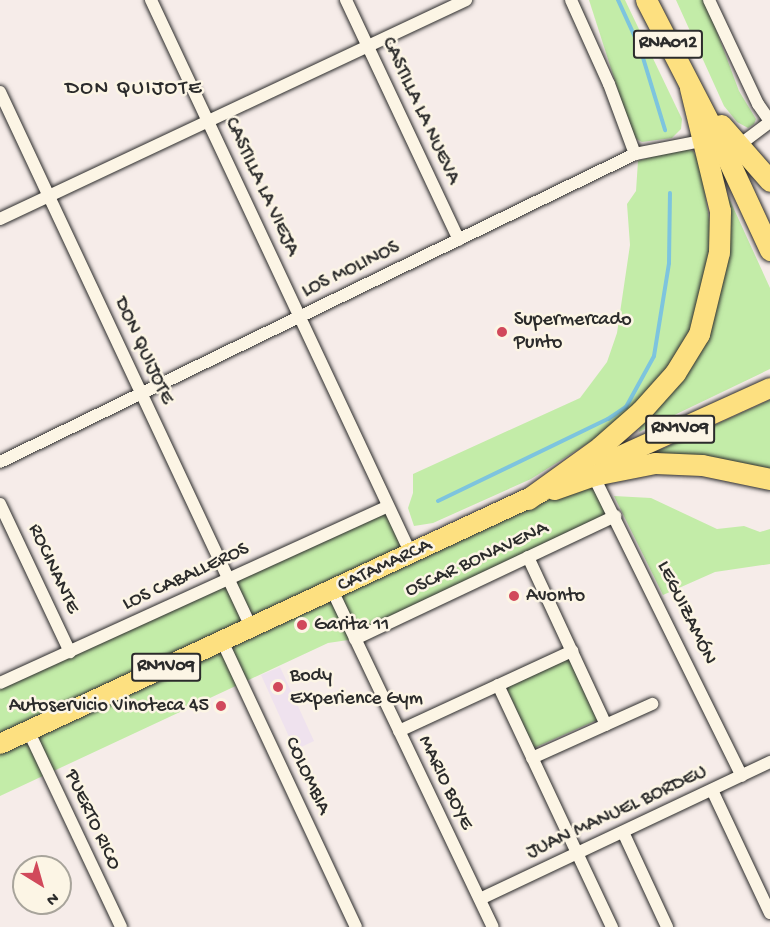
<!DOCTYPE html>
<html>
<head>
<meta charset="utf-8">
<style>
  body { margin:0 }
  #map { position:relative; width:770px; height:927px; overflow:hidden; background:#f6ece9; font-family:"Gochi Hand",sans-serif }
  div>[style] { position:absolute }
  .built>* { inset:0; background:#efe2ee }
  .green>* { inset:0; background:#c3eca8 }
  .stream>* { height:4px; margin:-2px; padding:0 2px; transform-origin:2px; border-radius:2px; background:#7dc4de }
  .roads { filter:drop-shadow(0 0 2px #2b2b2b) drop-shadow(0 0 2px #2b2b2b) }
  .minor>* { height:12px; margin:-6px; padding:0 6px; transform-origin:6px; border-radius:6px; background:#fcf5e5 }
  .primary>* { height:20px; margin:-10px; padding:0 10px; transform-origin:10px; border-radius:10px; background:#fde080 }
  .trunk>* { height:21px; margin:-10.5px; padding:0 10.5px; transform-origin:10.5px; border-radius:10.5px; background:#fde080 }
  .dots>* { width:16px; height:16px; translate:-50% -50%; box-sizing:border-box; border:3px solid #fcf5e5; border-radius:50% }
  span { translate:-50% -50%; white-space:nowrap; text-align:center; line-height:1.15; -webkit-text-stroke:5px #fcf5e5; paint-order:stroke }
  .shield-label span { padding:2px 4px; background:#fcf5e5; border:2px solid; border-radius:4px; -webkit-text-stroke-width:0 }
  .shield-label { font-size:18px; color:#2b2b2b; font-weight:700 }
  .street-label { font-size:20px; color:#2b2b2b }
  .poi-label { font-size:20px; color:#2b2b2b }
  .left { translate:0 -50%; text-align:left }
  .right { translate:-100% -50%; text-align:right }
  .neighbourhood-label { font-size:21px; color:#2b2b2b; letter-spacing:1.5px }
  .north { position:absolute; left:12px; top:855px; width:60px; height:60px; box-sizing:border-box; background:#fcf5e5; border:2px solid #a8a49b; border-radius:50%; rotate:143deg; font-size:16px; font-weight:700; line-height:24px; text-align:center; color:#2b2b2b }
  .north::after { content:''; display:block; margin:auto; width:21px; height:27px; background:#d1495b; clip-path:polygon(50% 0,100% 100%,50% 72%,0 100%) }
</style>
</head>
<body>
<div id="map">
  <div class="built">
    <i style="clip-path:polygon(280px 667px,314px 741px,295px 750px,261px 675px)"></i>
  </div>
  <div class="green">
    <i style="clip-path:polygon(589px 0,625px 0,682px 119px,681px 129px,672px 138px,642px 142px,633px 137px)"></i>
    <i style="clip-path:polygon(676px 0,705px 0,739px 91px,756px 119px,754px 124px,748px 128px,737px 122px,724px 106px)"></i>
    <i style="clip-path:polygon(681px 148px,693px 151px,700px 163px,711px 232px,705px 289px,692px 326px,656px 387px,593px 440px,531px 479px,433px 523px,414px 526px,408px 508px,413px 493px,413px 474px,580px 398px,607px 362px,617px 333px,630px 245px,627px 204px,636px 191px,638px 161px)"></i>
    <i style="clip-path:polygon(728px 196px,770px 288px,770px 369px,639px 432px,641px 422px,698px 345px,723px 198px)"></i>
    <i style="clip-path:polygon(770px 400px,770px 470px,712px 458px,653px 453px)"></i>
    <i style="clip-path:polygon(594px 475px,615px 516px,355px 639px,328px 643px,0 796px,0 683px,388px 506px,411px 554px)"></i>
    <i style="clip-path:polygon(614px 496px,651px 498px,717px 529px,744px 526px,760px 532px,770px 529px,770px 564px,715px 572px,663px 595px)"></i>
    <i style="clip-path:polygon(569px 659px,597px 720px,534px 748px,506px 687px)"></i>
  </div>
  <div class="stream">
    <i style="left:618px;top:0;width:53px;rotate:65.4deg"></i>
    <i style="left:640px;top:48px;width:86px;rotate:73deg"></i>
    <i style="left:438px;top:501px;width:189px;rotate:-25.8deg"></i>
    <i style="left:608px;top:419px;width:22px;rotate:-34deg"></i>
    <i style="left:626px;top:407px;width:58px;rotate:-61.2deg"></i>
    <i style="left:654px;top:356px;width:94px;rotate:-80.8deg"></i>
    <i style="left:669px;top:263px;width:70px;rotate:-89.2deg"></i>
  </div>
  <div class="roads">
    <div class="minor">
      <i style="left:151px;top:0;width:612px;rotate:64.86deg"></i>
      <i style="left:346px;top:0;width:265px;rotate:64.8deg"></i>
      <i style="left:571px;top:0;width:92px;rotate:65.7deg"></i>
      <i style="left:609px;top:84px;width:75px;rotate:69.6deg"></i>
      <i style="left:709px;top:0;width:115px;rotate:64.8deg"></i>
      <i style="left:758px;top:104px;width:21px;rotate:55deg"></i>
      <i style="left:0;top:92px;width:591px;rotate:64.87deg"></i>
      <i style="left:738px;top:146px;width:40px;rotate:-37deg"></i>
      <i style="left:0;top:219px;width:515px;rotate:-25.17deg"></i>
      <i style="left:0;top:462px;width:706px;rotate:-25.88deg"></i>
      <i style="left:635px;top:154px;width:72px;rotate:-11.2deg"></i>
      <i style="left:591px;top:471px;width:340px;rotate:63.7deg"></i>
      <i style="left:0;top:504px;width:164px;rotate:64.7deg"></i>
      <i style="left:528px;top:557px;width:185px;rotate:65.1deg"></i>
      <i style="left:332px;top:590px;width:373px;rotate:64.5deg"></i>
      <i style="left:355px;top:639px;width:288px;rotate:-25.3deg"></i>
      <i style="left:222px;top:641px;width:316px;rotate:64.9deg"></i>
      <i style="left:0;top:683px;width:426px;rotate:-24.5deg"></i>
      <i style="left:498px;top:685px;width:268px;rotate:64.8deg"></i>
      <i style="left:28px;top:730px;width:218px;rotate:64.7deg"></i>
      <i style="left:399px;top:731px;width:191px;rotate:-24.8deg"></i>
      <i style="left:532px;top:758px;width:132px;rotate:-24.2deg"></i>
      <i style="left:712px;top:790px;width:136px;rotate:64.8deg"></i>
      <i style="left:623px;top:832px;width:105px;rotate:65.1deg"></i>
      <i style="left:480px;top:899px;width:321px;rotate:-25.3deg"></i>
    </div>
    <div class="primary">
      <i style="left:585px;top:472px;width:203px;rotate:-24.4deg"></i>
      <i style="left:0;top:744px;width:598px;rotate:-24.94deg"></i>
    </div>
    <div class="trunk">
      <i style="left:646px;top:0;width:172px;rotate:62.7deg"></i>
      <i style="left:725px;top:153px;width:107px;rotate:65.1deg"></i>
      <i style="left:721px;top:125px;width:74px;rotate:48.8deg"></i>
      <i style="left:554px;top:489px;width:42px;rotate:-19.3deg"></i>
      <i style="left:594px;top:475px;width:62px;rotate:-11.1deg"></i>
      <i style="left:655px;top:463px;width:47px;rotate:2.4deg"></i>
      <i style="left:702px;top:465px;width:69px;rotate:11.6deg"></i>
      <i style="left:528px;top:499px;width:89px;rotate:-35.8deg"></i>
      <i style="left:600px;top:447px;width:55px;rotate:-41.3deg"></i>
      <i style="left:641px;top:411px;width:51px;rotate:-48.2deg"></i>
      <i style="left:675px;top:373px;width:46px;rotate:-58.4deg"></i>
      <i style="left:699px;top:334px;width:84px;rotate:-76.3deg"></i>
      <i style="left:719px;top:252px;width:41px;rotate:-88.6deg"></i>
      <i style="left:720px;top:211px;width:127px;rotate:-103.7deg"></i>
    </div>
  </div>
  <div class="dots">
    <i style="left:502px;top:332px;background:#d1495b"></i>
    <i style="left:514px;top:596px;background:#d1495b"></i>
    <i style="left:302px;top:625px;background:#d1495b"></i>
    <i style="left:278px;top:687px;background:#d1495b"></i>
    <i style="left:221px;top:706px;background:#d1495b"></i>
  </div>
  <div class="shield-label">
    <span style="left:668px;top:44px">RNA012</span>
    <span style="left:680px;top:429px">RN1V09</span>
    <span style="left:166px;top:667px">RN1V09</span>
  </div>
  <div class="street-label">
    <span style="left:420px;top:111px;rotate:65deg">CASTILLA LA NUEVA</span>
    <span style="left:261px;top:187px;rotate:65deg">CASTILLA LA VIEJA</span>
    <span style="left:351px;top:270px;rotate:-26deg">LOS MOLINOS</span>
    <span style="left:143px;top:351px;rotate:65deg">DON QUIJOTE</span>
    <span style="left:477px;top:560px;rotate:-25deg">OSCAR BONAVENA</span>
    <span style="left:385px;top:566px;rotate:-25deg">CATAMARCA</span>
    <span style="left:53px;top:569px;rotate:65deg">ROCINANTE</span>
    <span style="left:186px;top:577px;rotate:-25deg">LOS CABALLEROS</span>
    <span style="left:686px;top:613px;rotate:64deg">LEGUIZAMÓN</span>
    <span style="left:307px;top:776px;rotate:65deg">COLOMBIA</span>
    <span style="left:445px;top:783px;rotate:64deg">MARIO BOYE</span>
    <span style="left:617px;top:813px;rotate:-25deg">JUAN MANUEL BORDEU</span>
    <span style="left:92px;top:820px;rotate:65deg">PUERTO RICO</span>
  </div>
  <div class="poi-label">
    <span class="left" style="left:514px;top:332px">Supermercado<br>Punto</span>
    <span class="left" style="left:526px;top:596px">Avonto</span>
    <span class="left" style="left:314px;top:625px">Garita 11</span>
    <span class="left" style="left:290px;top:688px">Body<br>Experience Gym</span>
    <span class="right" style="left:209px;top:706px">Autoservicio Vinoteca 45</span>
  </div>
  <div class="neighbourhood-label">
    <span style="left:134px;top:90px">DON QUIJOTE</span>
  </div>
  <div class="north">N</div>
</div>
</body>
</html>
